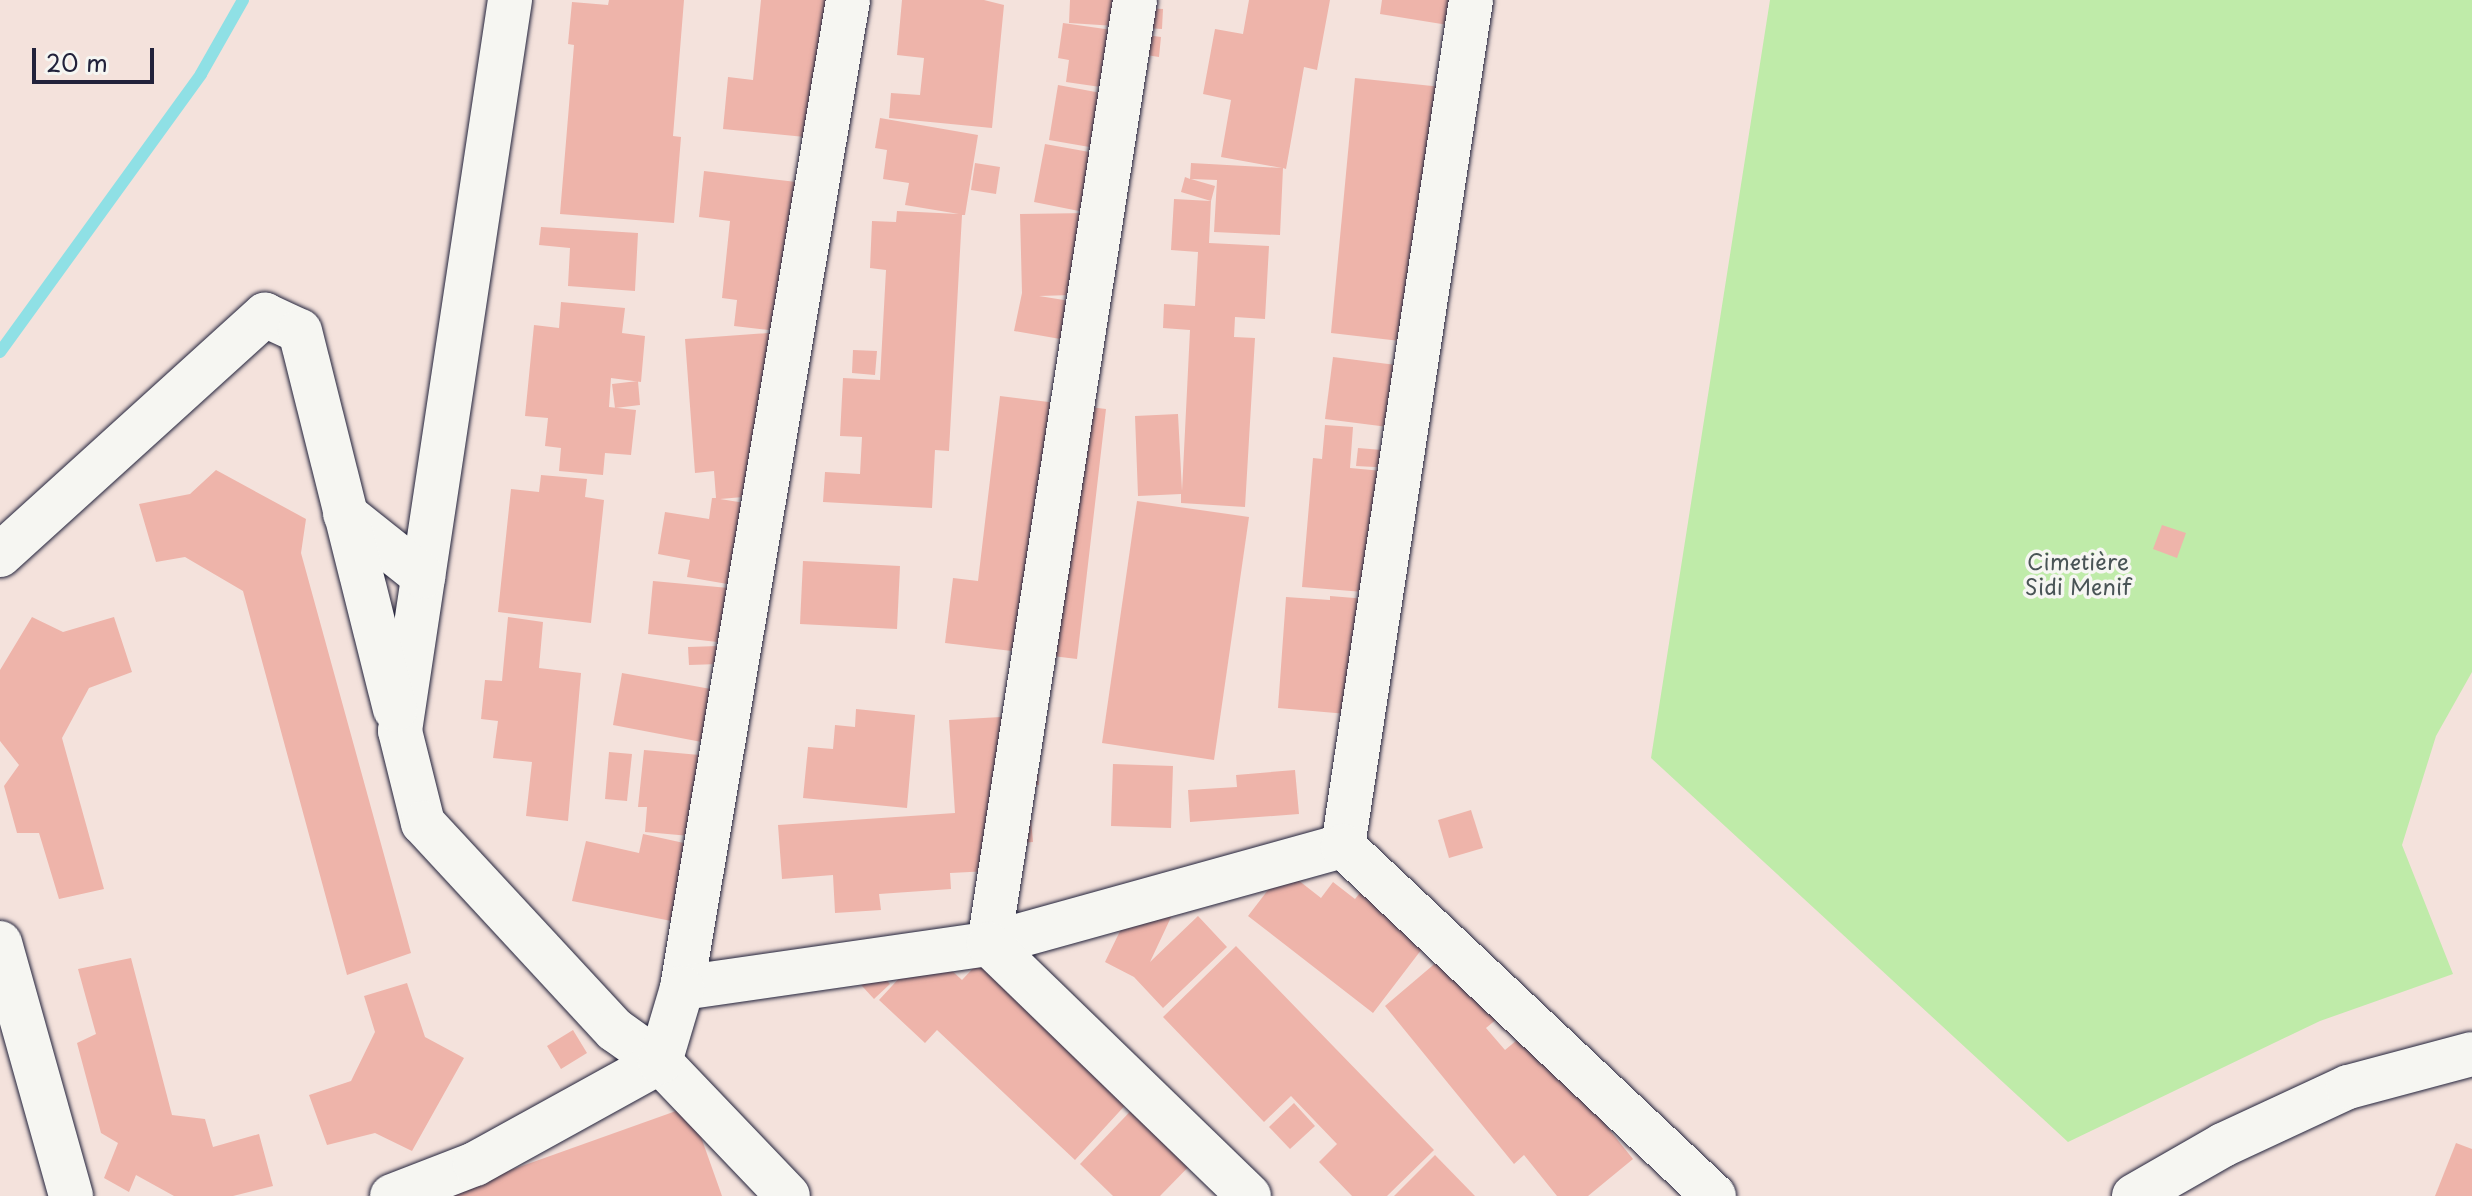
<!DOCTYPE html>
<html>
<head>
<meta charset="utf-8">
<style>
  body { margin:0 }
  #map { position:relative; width:2472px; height:1196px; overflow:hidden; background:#f4e2dc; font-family:"Playpen Sans",sans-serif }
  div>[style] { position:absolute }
  .green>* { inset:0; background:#bfeba9 }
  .stream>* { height:12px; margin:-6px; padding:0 6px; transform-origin:6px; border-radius:6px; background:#8fe0e5 }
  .building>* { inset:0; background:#eeb4aa }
  .roads { filter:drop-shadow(0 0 2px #22223b) drop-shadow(0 0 2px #22223b) }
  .minor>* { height:44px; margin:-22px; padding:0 22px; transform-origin:22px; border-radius:22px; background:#f6f6f2 }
  .major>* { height:44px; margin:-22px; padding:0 22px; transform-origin:22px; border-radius:22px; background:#f6f6f2 }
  span { translate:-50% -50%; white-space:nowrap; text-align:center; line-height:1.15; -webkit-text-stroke:7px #f6f6f2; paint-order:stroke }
  .park-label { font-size:22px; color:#495456 }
  .scale { position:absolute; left:32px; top:48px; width:122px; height:36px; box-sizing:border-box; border:4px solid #22223b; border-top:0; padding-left:10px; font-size:24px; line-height:28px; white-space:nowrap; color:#22223b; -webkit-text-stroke:6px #f6f6f2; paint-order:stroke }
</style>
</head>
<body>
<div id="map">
  <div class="green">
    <i style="clip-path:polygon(1770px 0,2472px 0,2472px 672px,2436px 736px,2402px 845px,2453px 974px,2320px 1021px,2068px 1142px,1651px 758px)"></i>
  </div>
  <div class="stream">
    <i style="left:0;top:352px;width:343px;rotate:-54.1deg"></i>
    <i style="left:201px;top:74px;width:85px;rotate:-60.4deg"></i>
  </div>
  <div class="building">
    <i style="clip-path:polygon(609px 0,684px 0,673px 136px,681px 137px,674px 223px,560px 214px,574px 45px,568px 44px,572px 2px,608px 5px)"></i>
    <i style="clip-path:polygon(761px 0,834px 0,815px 138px,723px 129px,728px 77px,753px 80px)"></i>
    <i style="clip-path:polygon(902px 0,984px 0,1004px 5px,992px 128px,889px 118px,891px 93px,920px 95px,924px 58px,897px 55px)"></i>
    <i style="clip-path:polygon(1070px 0,1147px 0,1147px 8px,1163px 9px,1162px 29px,1069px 23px)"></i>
    <i style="clip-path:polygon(1249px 0,1330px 0,1317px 70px,1304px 67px,1286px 169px,1283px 168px,1280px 235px,1214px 232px,1217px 180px,1191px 179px,1215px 186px,1211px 201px,1181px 192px,1185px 177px,1190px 179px,1191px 163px,1282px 168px,1221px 157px,1231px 100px,1203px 94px,1215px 29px,1243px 34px)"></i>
    <i style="clip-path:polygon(1382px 0,1458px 0,1454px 26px,1380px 14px)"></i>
    <i style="clip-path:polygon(1063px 23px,1161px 37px,1159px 57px,1140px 54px,1135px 92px,1066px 82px,1069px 60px,1058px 58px)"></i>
    <i style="clip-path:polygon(1355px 78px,1442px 87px,1426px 344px,1331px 333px)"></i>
    <i style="clip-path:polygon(1058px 85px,1139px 100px,1130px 154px,1049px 140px)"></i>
    <i style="clip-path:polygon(880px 118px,978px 135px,965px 215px,962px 215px,949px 451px,935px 450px,932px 508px,823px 502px,825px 472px,860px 474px,862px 437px,840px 436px,843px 378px,880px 380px,886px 270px,870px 268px,872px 221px,896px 222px,897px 211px,959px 214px,905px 205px,909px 183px,883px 179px,887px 150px,875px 148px)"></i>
    <i style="clip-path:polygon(1045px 144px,1117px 157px,1104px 294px,1039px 296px,1095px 305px,1089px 344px,1014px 331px,1022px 293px,1020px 214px,1089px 213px,1034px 202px)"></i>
    <i style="clip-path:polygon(975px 163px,1000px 167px,996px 194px,971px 190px)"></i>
    <i style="clip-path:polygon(704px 171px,805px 183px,787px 332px,734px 326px,737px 300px,722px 298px,730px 221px,699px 217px)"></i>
    <i style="clip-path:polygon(1174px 199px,1211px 201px,1209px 243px,1269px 246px,1265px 319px,1235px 317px,1234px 337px,1255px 338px,1245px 507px,1181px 503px,1181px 494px,1138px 496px,1135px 416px,1178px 414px,1182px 491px,1190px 330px,1163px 328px,1164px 304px,1195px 306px,1198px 252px,1171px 250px)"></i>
    <i style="clip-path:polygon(541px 227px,638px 233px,635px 291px,568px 286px,570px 248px,539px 245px)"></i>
    <i style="clip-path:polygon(561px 302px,625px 308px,622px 333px,645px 336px,641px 382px,611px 378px,609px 407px,636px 410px,631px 455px,605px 453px,603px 475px,559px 471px,561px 448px,545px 446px,548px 418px,525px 416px,534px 325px,559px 328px)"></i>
    <i style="clip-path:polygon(782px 332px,755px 496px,720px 499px,745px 503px,762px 590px,687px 577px,690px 560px,658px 554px,665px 512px,709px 519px,712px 498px,716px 498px,714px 471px,695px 473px,685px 339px)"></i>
    <i style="clip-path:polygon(853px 350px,877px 351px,875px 375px,852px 373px)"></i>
    <i style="clip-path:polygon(1333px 357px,1396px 365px,1388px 427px,1325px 419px)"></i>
    <i style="clip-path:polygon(638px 381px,640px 405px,615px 408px,612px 384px)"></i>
    <i style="clip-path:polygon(1000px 396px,1106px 409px,1077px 659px,945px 643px,953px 578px,978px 581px)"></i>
    <i style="clip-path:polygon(1325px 425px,1353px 427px,1350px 468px,1393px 472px,1400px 595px,1302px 587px,1313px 458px,1322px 459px)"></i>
    <i style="clip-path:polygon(1358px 448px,1394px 451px,1393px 468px,1356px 466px)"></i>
    <i style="clip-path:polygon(216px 470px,306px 519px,301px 553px,411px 953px,347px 975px,243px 591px,185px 557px,156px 562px,139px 504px,190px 494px)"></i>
    <i style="clip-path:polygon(541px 475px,587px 479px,585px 497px,604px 500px,591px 623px,498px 612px,511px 489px,539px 492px)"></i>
    <i style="clip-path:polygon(1137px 501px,1249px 517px,1214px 760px,1102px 743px)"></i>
    <i style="clip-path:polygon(2162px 525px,2186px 533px,2177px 558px,2153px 549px)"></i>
    <i style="clip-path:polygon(803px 561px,900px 566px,897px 629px,800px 624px)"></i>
    <i style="clip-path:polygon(653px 581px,761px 591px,726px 643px,648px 634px)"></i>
    <i style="clip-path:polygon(1330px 596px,1379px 600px,1347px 714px,1278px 708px,1286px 597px,1330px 600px)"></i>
    <i style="clip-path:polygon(32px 617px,63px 632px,114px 617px,132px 672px,89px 688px,62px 738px,104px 889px,59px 899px,39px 833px,17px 833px,4px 786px,19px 765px,0 741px,0 670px)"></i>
    <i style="clip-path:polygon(508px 617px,543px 622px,539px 668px,581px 673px,568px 821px,526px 816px,532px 762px,493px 758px,498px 721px,481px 719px,485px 680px,502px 681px)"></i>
    <i style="clip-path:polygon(719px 646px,720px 664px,689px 665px,688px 647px)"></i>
    <i style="clip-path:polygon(622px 673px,722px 691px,712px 744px,613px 725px)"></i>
    <i style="clip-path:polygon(856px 709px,915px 715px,907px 808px,803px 798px,808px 747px,833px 749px,835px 725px,855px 727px)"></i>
    <i style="clip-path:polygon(1034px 715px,1039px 785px,1028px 785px,1033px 842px,988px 845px,990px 871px,950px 873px,951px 889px,879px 894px,881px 910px,835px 913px,833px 875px,782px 879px,778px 825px,955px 813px,949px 720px)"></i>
    <i style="clip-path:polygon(644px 750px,733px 758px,690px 836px,645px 832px,647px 807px,638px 807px)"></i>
    <i style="clip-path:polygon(609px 752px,632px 754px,627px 801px,605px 799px)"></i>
    <i style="clip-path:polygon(1113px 764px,1173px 766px,1171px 828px,1111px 826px)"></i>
    <i style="clip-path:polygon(1295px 770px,1299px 814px,1190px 822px,1188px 790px,1237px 787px,1236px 775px)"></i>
    <i style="clip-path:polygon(1471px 810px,1483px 848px,1449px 858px,1438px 820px)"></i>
    <i style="clip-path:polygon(643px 834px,693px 845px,676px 922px,572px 901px,586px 841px,639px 853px)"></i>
    <i style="clip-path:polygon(1284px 869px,1321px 898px,1333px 882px,1355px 899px,1371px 879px,1428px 941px,1373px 1013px,1248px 916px)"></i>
    <i style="clip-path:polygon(1137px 896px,1173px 913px,1150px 962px,1198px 916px,1227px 947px,1163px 1008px,1134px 977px,1105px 962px)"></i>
    <i style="clip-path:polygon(1236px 946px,1434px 1150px,1387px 1196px,1352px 1196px,1319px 1162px,1337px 1144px,1291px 1096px,1264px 1122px,1163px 1017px)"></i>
    <i style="clip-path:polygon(993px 947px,1140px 1089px,1075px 1160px,937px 1030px,925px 1043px,879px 1000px,927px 948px,962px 980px)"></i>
    <i style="clip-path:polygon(1452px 949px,1529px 1024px,1515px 1039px,1496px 1022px,1504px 1013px,1486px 1028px,1505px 1050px,1529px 1030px,1633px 1159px,1588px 1196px,1557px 1196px,1524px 1155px,1514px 1164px,1385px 1006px)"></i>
    <i style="clip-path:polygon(131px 958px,172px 1115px,205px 1119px,213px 1147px,259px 1134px,273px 1186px,233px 1196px,174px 1196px,136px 1175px,129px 1192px,104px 1178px,118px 1143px,101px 1133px,77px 1043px,96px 1034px,78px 969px)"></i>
    <i style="clip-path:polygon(867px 959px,890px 984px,874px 999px,851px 974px)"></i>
    <i style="clip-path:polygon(407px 983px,425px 1037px,464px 1058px,412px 1151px,375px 1133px,327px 1145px,309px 1095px,351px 1081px,375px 1032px,364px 996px)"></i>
    <i style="clip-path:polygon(573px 1030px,587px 1053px,561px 1069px,547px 1046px)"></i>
    <i style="clip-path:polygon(1142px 1099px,1200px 1155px,1160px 1196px,1113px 1196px,1080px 1164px)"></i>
    <i style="clip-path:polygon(1294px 1103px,1315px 1126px,1290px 1149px,1269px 1127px)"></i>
    <i style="clip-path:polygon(690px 1106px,722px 1196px,438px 1196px)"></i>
    <i style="clip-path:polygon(2456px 1143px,2472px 1149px,2472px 1196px,2435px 1196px)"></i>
    <i style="clip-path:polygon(1435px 1155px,1475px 1196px,1394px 1196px)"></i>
  </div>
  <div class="roads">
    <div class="minor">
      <i style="left:510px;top:0;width:739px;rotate:98.56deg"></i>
      <i style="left:400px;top:731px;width:95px;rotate:76deg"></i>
      <i style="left:423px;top:823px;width:282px;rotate:47.2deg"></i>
      <i style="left:615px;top:1030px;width:55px;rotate:35.4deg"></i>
      <i style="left:660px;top:1062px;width:185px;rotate:46.3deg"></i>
      <i style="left:848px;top:0;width:1002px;rotate:99.54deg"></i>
      <i style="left:682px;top:988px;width:310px;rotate:-8.2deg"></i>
      <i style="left:989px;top:944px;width:367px;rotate:-15.5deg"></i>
      <i style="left:1135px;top:0;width:955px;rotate:98.79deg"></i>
      <i style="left:989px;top:944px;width:362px;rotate:44.1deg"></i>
      <i style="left:1471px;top:0;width:856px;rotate:98.6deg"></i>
      <i style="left:1343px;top:846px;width:510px;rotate:43.33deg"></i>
      <i style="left:345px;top:514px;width:100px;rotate:38.5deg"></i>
      <i style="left:0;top:555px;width:358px;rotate:-42.2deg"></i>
      <i style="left:265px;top:315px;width:38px;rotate:25deg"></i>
      <i style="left:300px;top:331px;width:390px;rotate:75.9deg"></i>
      <i style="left:0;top:943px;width:263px;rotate:74.3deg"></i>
      <i style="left:392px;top:1196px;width:89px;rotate:-21.1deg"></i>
      <i style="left:475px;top:1164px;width:211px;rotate:-28.9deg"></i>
      <i style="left:660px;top:1062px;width:77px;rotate:-73.4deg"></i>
    </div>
    <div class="major">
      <i style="left:2134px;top:1196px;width:103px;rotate:-29.8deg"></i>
      <i style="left:2223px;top:1145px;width:138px;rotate:-24.9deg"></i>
      <i style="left:2348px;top:1087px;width:128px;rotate:-14.9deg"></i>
    </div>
  </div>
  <div class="park-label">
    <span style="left:2078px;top:573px">Cimetière<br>Sidi Menif</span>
  </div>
  <div class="scale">20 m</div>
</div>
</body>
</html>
